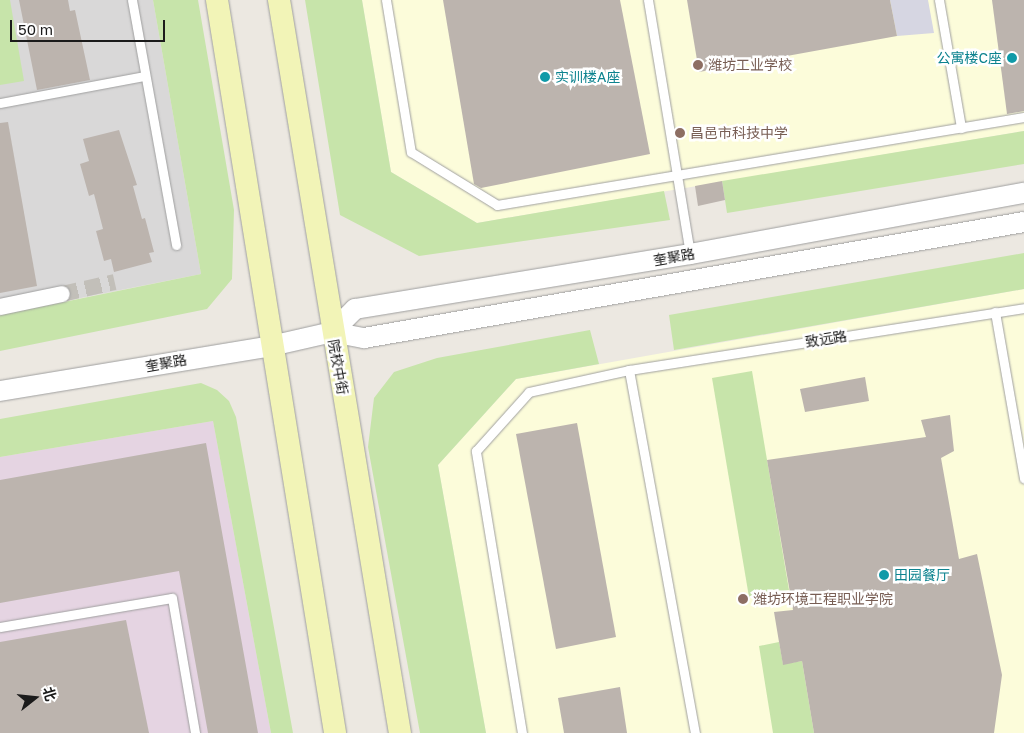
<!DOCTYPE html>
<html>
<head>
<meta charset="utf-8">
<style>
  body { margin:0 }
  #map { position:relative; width:1024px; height:733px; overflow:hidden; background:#ece8e1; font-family:"Golos Text","Noto Sans SC",sans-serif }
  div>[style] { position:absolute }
  .residential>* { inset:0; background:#d9d8d8 }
  .industrial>* { inset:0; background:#e5d4e2 }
  .education>* { inset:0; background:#fcfcda }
  .grass>* { inset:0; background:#c7e4aa }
  .plaza>* { inset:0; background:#d6d6e2 }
  .building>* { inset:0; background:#bcb4ae }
  .minor-tunnel>* { height:16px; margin-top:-8px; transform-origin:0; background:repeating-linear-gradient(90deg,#c2bfb9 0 16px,transparent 0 24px) }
  .roads { filter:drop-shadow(0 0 1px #9f9f9f) drop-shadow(0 0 1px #9f9f9f) }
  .service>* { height:9px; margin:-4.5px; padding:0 4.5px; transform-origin:4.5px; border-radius:4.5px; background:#fff }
  .minor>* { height:16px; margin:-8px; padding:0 8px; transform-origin:8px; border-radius:8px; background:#fff }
  .tertiary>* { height:20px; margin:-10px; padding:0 10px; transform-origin:10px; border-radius:10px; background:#fff }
  .secondary>* { height:22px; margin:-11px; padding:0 11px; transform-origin:11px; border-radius:11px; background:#f2f4b7 }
  .dots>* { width:14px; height:14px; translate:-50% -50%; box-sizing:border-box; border:2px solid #fff; border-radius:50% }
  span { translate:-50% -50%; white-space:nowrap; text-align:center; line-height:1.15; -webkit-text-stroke:5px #fff; paint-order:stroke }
  .culture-label { font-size:14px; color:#0d838f }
  .right { translate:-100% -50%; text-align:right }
  .left { translate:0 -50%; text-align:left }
  .education-label { font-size:14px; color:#785e54 }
  .street-label { font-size:14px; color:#1b1b1b }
  .north { position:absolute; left:10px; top:673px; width:50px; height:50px; -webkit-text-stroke:4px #fff; paint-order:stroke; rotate:74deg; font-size:14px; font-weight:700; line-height:20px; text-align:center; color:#1b1b1b }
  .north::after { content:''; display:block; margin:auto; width:18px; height:22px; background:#1b1b1b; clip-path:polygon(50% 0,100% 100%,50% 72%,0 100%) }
  .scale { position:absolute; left:10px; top:20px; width:155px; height:22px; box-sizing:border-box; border:2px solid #1b1b1b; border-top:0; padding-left:6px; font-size:15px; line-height:18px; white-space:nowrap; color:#1b1b1b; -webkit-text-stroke:4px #fff; paint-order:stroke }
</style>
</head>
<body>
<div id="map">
  <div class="residential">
    <i style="clip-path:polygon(0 0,153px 0,201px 274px,0 314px)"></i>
  </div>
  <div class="industrial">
    <i style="clip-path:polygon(213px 421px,271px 733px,0 733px,0 457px)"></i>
  </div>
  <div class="education">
    <i style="clip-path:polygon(362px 0,1024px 0,1024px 131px,477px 223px,391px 172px)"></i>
    <i style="clip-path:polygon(1024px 289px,1024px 733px,486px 733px,438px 465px,516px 379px)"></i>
  </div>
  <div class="grass">
    <i style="clip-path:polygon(0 0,10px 0,24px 81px,0 85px)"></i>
    <i style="clip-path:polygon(153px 0,198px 0,234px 210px,232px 279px,207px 309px,0 351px,0 315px,201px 274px)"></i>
    <i style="clip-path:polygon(305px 0,362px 0,391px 172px,477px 223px,664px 191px,670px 220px,419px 256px,340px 215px)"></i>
    <i style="clip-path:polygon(1024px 131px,1024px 164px,727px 213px,722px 181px)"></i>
    <i style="clip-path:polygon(1024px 253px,1024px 289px,674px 350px,669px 315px)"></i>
    <i style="clip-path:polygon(590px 330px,599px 364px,516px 379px,438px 465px,486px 733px,420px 733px,368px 447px,374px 398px,394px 372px,437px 358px)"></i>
    <i style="clip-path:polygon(752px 371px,789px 590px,749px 597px,712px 378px)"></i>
    <i style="clip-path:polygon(201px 383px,217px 390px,229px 401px,236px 417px,293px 733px,271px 733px,213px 421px,0 457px,0 419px)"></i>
    <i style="clip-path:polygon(779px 642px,783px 664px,802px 661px,814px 733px,773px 733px,759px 646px)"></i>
  </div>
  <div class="plaza">
    <i style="clip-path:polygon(890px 0,928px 0,934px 33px,897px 36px)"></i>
  </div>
  <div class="building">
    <i style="clip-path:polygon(19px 0,68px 0,70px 11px,75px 10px,90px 80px,37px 90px)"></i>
    <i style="clip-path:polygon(443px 0,620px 0,650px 154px,481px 188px,474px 184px)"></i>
    <i style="clip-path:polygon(687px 0,890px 0,897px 36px,699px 72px)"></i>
    <i style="clip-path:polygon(992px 0,1024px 0,1024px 111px,1007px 114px)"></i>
    <i style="clip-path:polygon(8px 122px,37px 286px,0 293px,0 123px)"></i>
    <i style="clip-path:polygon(119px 130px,137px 185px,133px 186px,142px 219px,145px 218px,154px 252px,149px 253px,152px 262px,114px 272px,111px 259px,104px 261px,96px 231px,103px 229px,94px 194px,89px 196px,80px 164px,89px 161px,83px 139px)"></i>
    <i style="clip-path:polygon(722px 181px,725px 200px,698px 206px,695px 186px)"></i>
    <i style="clip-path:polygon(865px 377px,869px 401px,805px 412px,800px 389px)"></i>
    <i style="clip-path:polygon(950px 415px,954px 451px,941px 458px,959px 559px,977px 554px,1002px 675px,994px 733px,814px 733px,802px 661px,783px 665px,779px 642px,774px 612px,793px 610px,767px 460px,926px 437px,921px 420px)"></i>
    <i style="clip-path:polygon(577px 423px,616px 637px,556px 649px,516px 434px)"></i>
    <i style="clip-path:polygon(206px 443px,258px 733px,208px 733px,179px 571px,0 603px,0 480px)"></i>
    <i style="clip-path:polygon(126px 620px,149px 733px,0 733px,0 642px)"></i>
    <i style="clip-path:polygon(620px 687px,627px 733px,564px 733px,558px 698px)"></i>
  </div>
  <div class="minor-tunnel">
    <i style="left:62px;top:294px;width:54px;rotate:-12.8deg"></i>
  </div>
  <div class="roads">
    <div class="service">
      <i style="left:132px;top:0;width:249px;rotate:79.8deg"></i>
      <i style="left:386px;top:0;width:154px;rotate:80.7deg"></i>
      <i style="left:411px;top:152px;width:101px;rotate:31.6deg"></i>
      <i style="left:497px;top:205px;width:534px;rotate:-9.48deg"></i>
      <i style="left:648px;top:0;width:257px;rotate:80.6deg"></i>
      <i style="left:939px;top:0;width:130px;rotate:80.2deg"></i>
      <i style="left:0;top:103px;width:147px;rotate:-10.6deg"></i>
      <i style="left:995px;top:312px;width:169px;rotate:80.1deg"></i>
      <i style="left:629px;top:370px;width:369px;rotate:79.7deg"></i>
      <i style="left:0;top:627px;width:174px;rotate:-9.6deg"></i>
      <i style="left:172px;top:598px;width:137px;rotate:80.3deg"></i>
      <i style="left:522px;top:733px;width:286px;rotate:-99.3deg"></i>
      <i style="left:476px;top:451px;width:79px;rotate:-48.1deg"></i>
      <i style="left:529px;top:392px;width:102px;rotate:-12.4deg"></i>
      <i style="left:629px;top:370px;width:400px;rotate:-8.9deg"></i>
    </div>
    <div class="minor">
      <i style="left:0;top:307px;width:63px;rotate:-11.8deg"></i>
    </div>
    <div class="tertiary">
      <i style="left:332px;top:332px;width:33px;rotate:-45deg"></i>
      <i style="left:355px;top:309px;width:339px;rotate:-9.3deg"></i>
      <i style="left:690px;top:254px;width:340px;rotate:-10.4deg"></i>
      <i style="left:0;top:391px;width:275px;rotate:-9.4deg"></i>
      <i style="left:271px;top:346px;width:63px;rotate:-12.9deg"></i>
      <i style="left:332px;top:332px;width:33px;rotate:11deg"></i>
      <i style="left:364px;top:338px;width:670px;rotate:-9.97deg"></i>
    </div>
    <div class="secondary">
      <i style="left:217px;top:0;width:742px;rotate:80.85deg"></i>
      <i style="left:279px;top:0;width:743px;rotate:80.63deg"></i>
    </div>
  </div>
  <div class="dots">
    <i style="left:1012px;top:58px;background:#0f9aa8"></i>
    <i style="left:698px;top:65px;background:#8d6e63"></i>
    <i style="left:545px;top:77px;background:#0f9aa8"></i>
    <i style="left:680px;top:133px;background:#8d6e63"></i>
    <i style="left:884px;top:575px;background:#0f9aa8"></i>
    <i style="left:743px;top:599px;background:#8d6e63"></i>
  </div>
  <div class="culture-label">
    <span class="right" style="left:1002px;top:58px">公寓楼C座</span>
    <span class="left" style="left:555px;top:77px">实训楼A座</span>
    <span class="left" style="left:894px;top:575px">田园餐厅</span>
  </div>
  <div class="education-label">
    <span class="left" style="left:708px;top:65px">潍坊工业学校</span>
    <span class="left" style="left:690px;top:133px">昌邑市科技中学</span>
    <span class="left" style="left:753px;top:599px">潍坊环境工程职业学院</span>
  </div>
  <div class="street-label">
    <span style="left:674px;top:257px;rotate:-10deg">奎聚路</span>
    <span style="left:826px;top:339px;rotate:-9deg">致远路</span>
    <span style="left:166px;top:363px;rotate:-10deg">奎聚路</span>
    <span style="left:338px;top:367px;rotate:80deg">院校中街</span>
  </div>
  <div class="north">北</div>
  <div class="scale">50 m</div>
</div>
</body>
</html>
